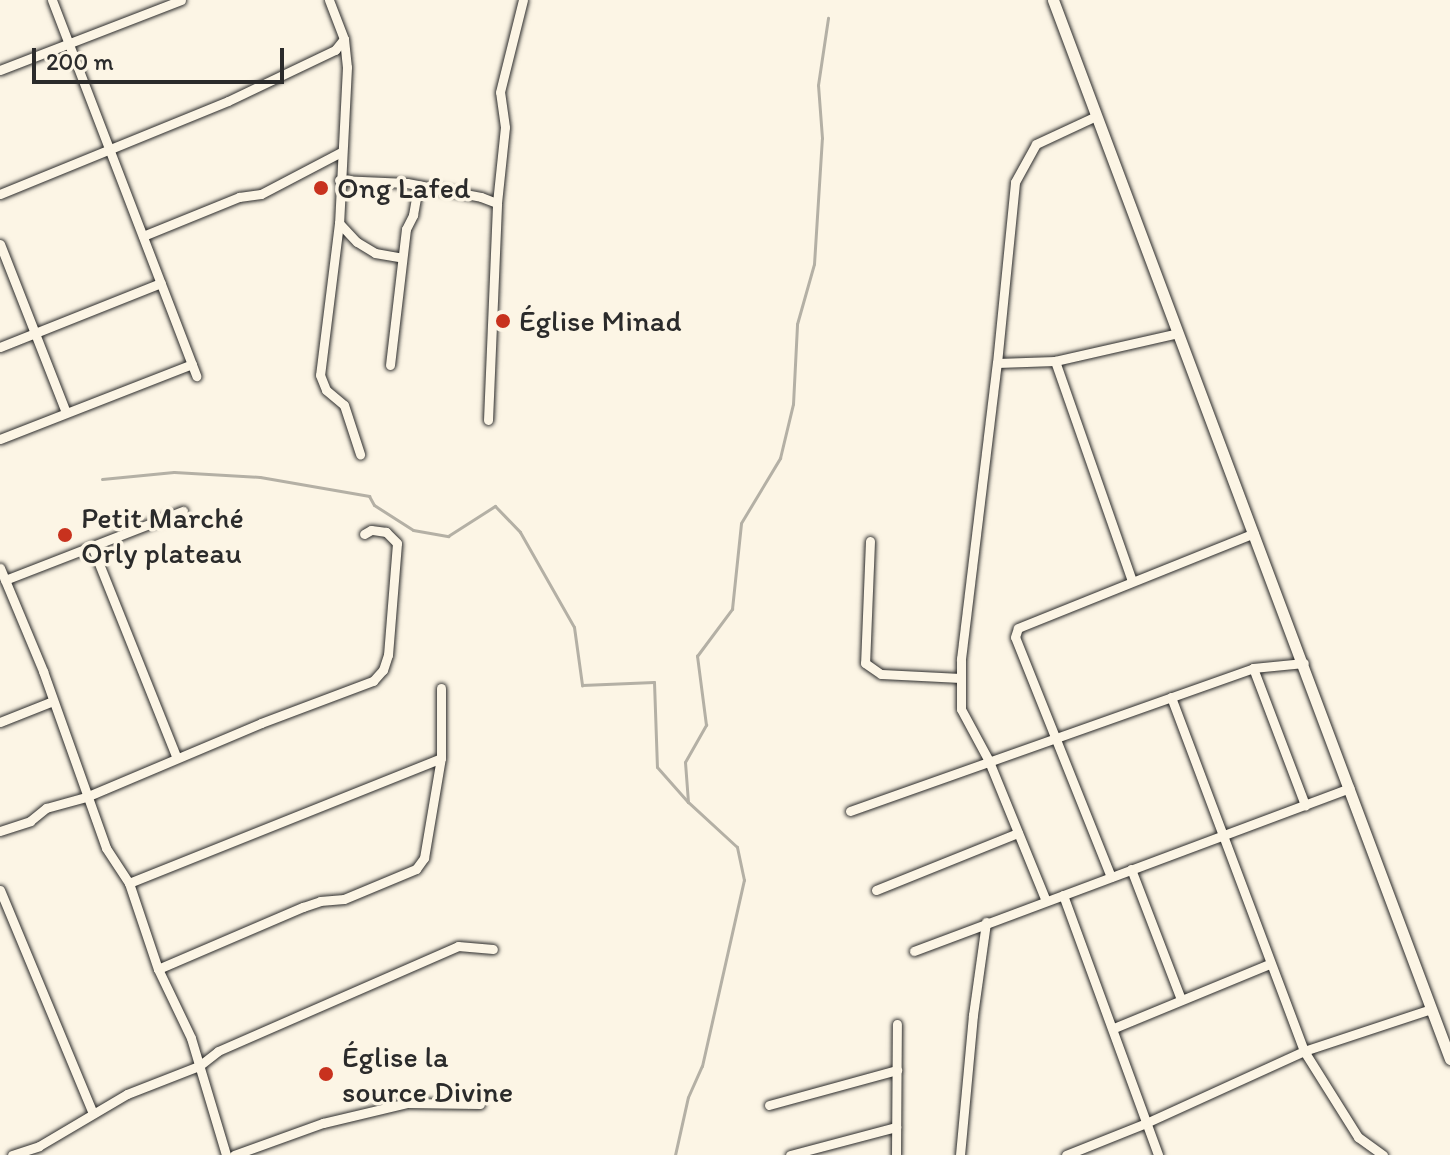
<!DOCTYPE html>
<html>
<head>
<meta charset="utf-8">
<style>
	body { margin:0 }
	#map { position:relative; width:1450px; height:1155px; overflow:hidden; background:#fcf5e5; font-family:Itim,sans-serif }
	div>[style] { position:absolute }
	.stream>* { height:3px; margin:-1.5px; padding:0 1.5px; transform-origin:1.5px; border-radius:1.5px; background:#b4b0a5 }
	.roads { filter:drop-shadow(0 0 2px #2b2b2b) drop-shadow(0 0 2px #2b2b2b) }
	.minor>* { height:9px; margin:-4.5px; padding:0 4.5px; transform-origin:4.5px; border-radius:4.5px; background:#fcf5e5 }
	.tertiary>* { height:11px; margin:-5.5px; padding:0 5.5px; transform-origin:5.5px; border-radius:5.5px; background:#fcf5e5 }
	.dots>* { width:22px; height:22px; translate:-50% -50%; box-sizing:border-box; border:4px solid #fcf5e5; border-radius:50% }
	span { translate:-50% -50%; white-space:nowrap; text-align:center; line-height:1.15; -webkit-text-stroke:7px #fcf5e5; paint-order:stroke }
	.poi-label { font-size:30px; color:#2b2b2b }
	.left { translate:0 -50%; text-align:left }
	.scale { position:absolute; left:32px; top:48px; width:252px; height:36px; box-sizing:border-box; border:4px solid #2b2b2b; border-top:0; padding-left:10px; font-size:24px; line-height:28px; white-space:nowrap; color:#2b2b2b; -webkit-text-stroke:6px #fcf5e5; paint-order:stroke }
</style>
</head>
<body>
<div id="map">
	<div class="stream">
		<div style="left:102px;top:479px;width:72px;rotate:-5.6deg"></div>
		<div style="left:174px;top:472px;width:86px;rotate:3.3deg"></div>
		<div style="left:260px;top:477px;width:111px;rotate:9.9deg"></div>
		<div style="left:369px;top:496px;width:10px;rotate:61deg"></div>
		<div style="left:374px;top:505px;width:46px;rotate:32.7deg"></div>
		<div style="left:413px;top:530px;width:36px;rotate:10deg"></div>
		<div style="left:448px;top:536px;width:56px;rotate:-32.6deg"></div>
		<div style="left:495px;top:506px;width:36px;rotate:46deg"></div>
		<div style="left:520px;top:532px;width:109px;rotate:60.4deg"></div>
		<div style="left:574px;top:627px;width:59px;rotate:82.1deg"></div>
		<div style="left:582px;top:685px;width:72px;rotate:-2.4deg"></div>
		<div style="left:654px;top:682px;width:85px;rotate:88deg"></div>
		<div style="left:657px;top:767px;width:47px;rotate:48.5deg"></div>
		<div style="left:675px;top:1155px;width:59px;rotate:-77.4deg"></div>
		<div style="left:688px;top:1097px;width:34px;rotate:-66deg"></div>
		<div style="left:702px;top:1066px;width:191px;rotate:-77.3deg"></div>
		<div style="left:744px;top:880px;width:34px;rotate:-102deg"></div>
		<div style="left:737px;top:847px;width:67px;rotate:-137.4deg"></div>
		<div style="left:688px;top:802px;width:40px;rotate:-94.3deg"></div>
		<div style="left:685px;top:762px;width:43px;rotate:-60.4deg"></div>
		<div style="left:706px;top:725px;width:70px;rotate:-97.4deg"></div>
		<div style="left:697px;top:656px;width:59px;rotate:-53.3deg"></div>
		<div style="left:732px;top:609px;width:86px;rotate:-84deg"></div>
		<div style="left:741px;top:523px;width:76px;rotate:-59deg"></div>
		<div style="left:780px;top:458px;width:56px;rotate:-76.5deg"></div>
		<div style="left:793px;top:404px;width:80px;rotate:-87.1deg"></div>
		<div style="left:797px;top:324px;width:62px;rotate:-74.2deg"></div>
		<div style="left:814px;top:264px;width:126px;rotate:-86.4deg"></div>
		<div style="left:822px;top:138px;width:53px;rotate:-94.3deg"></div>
		<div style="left:818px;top:85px;width:68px;rotate:-81.5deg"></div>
	</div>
	<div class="roads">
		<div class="minor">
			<div style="left:52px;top:0;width:403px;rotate:69deg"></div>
			<div style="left:329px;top:0;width:42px;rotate:69deg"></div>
			<div style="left:344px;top:39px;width:28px;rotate:84deg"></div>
			<div style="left:347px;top:67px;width:156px;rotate:92.9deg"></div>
			<div style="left:339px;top:223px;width:153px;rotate:97.1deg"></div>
			<div style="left:320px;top:375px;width:16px;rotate:68deg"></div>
			<div style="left:326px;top:390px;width:23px;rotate:40deg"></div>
			<div style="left:344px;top:405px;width:52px;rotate:71.9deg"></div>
			<div style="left:0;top:70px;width:194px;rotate:-21.1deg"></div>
			<div style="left:339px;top:180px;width:68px;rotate:2.5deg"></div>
			<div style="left:407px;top:183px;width:75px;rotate:10.7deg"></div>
			<div style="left:481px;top:197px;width:17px;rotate:21deg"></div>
			<div style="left:0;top:194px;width:246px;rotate:-22.2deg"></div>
			<div style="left:228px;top:101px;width:119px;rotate:-25.5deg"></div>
			<div style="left:335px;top:50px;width:14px;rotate:-51deg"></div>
			<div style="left:339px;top:223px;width:26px;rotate:47deg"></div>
			<div style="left:357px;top:242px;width:21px;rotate:31deg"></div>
			<div style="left:375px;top:253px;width:27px;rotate:10deg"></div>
			<div style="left:143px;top:236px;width:104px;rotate:-22.1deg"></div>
			<div style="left:239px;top:197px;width:22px;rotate:-8deg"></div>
			<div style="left:261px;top:194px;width:90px;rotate:-27.7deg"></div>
			<div style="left:0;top:244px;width:180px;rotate:68.6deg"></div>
			<div style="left:0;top:347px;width:173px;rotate:-21.7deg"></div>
			<div style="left:1055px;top:361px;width:233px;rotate:70.7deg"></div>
			<div style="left:997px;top:363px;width:58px;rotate:-2deg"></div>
			<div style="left:1055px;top:361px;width:126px;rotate:-12.8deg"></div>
			<div style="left:390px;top:365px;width:137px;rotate:-83.3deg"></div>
			<div style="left:406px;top:229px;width:16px;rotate:-63deg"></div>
			<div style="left:413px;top:215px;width:28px;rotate:-80deg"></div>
			<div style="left:488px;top:420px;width:217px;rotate:-87.6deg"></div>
			<div style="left:497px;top:203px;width:76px;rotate:-84deg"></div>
			<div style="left:505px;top:127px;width:35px;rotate:-98deg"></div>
			<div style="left:500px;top:92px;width:95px;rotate:-76deg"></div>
			<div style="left:0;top:439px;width:206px;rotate:-21.3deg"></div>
			<div style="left:870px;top:541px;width:122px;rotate:92.3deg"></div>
			<div style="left:865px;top:663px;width:19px;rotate:35deg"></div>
			<div style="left:881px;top:674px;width:80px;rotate:2.9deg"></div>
			<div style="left:92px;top:546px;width:228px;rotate:68.2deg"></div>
			<div style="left:0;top:568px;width:112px;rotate:67.3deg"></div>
			<div style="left:43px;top:671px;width:188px;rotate:70.4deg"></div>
			<div style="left:106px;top:848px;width:42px;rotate:56.7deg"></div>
			<div style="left:129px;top:883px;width:91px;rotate:71.4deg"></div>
			<div style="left:158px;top:969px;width:76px;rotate:64.4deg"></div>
			<div style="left:191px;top:1038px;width:122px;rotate:73.3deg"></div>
			<div style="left:5px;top:580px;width:191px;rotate:-21.2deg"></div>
			<div style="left:1253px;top:668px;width:147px;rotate:69.2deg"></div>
			<div style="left:1171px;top:697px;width:378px;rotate:69.4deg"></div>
			<div style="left:1304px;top:1051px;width:102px;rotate:57.9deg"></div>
			<div style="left:1358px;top:1137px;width:31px;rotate:36deg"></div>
			<div style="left:0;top:722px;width:57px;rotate:-21.6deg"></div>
			<div style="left:850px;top:811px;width:428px;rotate:-19.5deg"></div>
			<div style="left:1253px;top:668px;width:51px;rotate:-5.6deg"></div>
			<div style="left:0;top:831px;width:32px;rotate:-18deg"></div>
			<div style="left:30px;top:821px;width:21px;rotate:-39deg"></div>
			<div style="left:46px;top:808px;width:41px;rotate:-15.4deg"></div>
			<div style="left:86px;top:797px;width:190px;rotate:-22.9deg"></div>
			<div style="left:261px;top:723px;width:120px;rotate:-20.6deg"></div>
			<div style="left:373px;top:681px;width:15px;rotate:-48deg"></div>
			<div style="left:383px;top:670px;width:16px;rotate:-72deg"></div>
			<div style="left:388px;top:655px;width:112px;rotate:-85.4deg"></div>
			<div style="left:397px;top:543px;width:16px;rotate:-135deg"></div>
			<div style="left:386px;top:532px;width:15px;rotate:-172deg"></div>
			<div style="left:371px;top:530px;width:8px;rotate:150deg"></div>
			<div style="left:1131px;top:869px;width:139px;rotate:69deg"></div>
			<div style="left:1111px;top:877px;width:258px;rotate:-111.8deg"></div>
			<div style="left:1015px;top:637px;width:9px;rotate:-72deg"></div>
			<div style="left:1018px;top:628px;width:254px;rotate:-21.9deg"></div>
			<div style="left:129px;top:883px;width:336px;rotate:-21.8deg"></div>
			<div style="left:0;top:890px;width:242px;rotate:67.4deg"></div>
			<div style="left:876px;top:890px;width:153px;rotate:-21.9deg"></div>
			<div style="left:1063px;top:895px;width:277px;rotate:69.9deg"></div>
			<div style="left:1046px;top:901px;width:151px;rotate:-112.2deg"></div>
			<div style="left:989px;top:761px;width:59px;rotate:-118.3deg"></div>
			<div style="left:961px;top:709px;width:50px;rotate:-90deg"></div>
			<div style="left:961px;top:659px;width:298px;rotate:-83.1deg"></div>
			<div style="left:997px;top:363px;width:182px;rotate:-84.3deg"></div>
			<div style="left:1015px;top:182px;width:43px;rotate:-61.1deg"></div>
			<div style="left:1036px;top:144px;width:66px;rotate:-25deg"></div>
			<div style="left:914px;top:951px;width:465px;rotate:-20.5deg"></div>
			<div style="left:158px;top:969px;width:158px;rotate:-23.2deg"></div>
			<div style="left:303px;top:907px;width:18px;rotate:-19deg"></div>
			<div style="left:320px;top:901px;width:24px;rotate:-5deg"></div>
			<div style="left:344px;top:899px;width:78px;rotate:-22.6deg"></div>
			<div style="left:416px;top:869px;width:14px;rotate:-54deg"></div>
			<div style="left:424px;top:858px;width:101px;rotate:-80.4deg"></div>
			<div style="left:441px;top:758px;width:70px;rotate:-90deg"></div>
			<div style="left:1114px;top:1028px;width:168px;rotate:-22.4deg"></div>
			<div style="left:769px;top:1105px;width:133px;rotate:-15.3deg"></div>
			<div style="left:12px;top:1155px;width:28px;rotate:-18deg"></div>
			<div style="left:39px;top:1146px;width:102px;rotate:-30.6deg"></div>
			<div style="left:127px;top:1094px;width:77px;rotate:-21.3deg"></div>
			<div style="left:199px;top:1066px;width:24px;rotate:-38deg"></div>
			<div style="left:218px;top:1051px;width:262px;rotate:-23.6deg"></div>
			<div style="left:458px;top:946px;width:35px;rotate:5deg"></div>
			<div style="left:234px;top:1155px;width:95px;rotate:-19.8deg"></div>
			<div style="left:323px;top:1123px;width:86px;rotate:-13.4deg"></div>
			<div style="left:407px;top:1103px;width:73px;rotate:0.8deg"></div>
			<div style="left:790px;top:1155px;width:110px;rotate:-14.8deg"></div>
			<div style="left:896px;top:1155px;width:131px;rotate:-89.6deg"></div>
			<div style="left:960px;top:1155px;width:141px;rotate:-84.7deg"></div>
			<div style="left:973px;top:1015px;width:94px;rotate:-82deg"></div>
			<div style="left:1066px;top:1155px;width:86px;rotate:-21.8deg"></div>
			<div style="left:1146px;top:1123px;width:174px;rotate:-24.5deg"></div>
			<div style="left:1304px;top:1051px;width:134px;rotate:-18.3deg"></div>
		</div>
		<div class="tertiary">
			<div style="left:1053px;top:0;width:1131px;rotate:69.45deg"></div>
		</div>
	</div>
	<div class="dots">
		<div style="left:321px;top:188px;background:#c8321e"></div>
		<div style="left:503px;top:321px;background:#c8321e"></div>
		<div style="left:65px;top:535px;background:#c8321e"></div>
		<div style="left:326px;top:1074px;background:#c8321e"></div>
	</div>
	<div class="poi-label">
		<span class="left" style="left:337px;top:188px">Ong Lafed</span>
		<span class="left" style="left:519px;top:321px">Église Minad</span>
		<span class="left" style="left:81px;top:535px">Petit Marché<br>Orly plateau</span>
		<span class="left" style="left:342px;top:1074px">Église la<br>source Divine</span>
	</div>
	<div class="scale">200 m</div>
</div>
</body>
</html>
